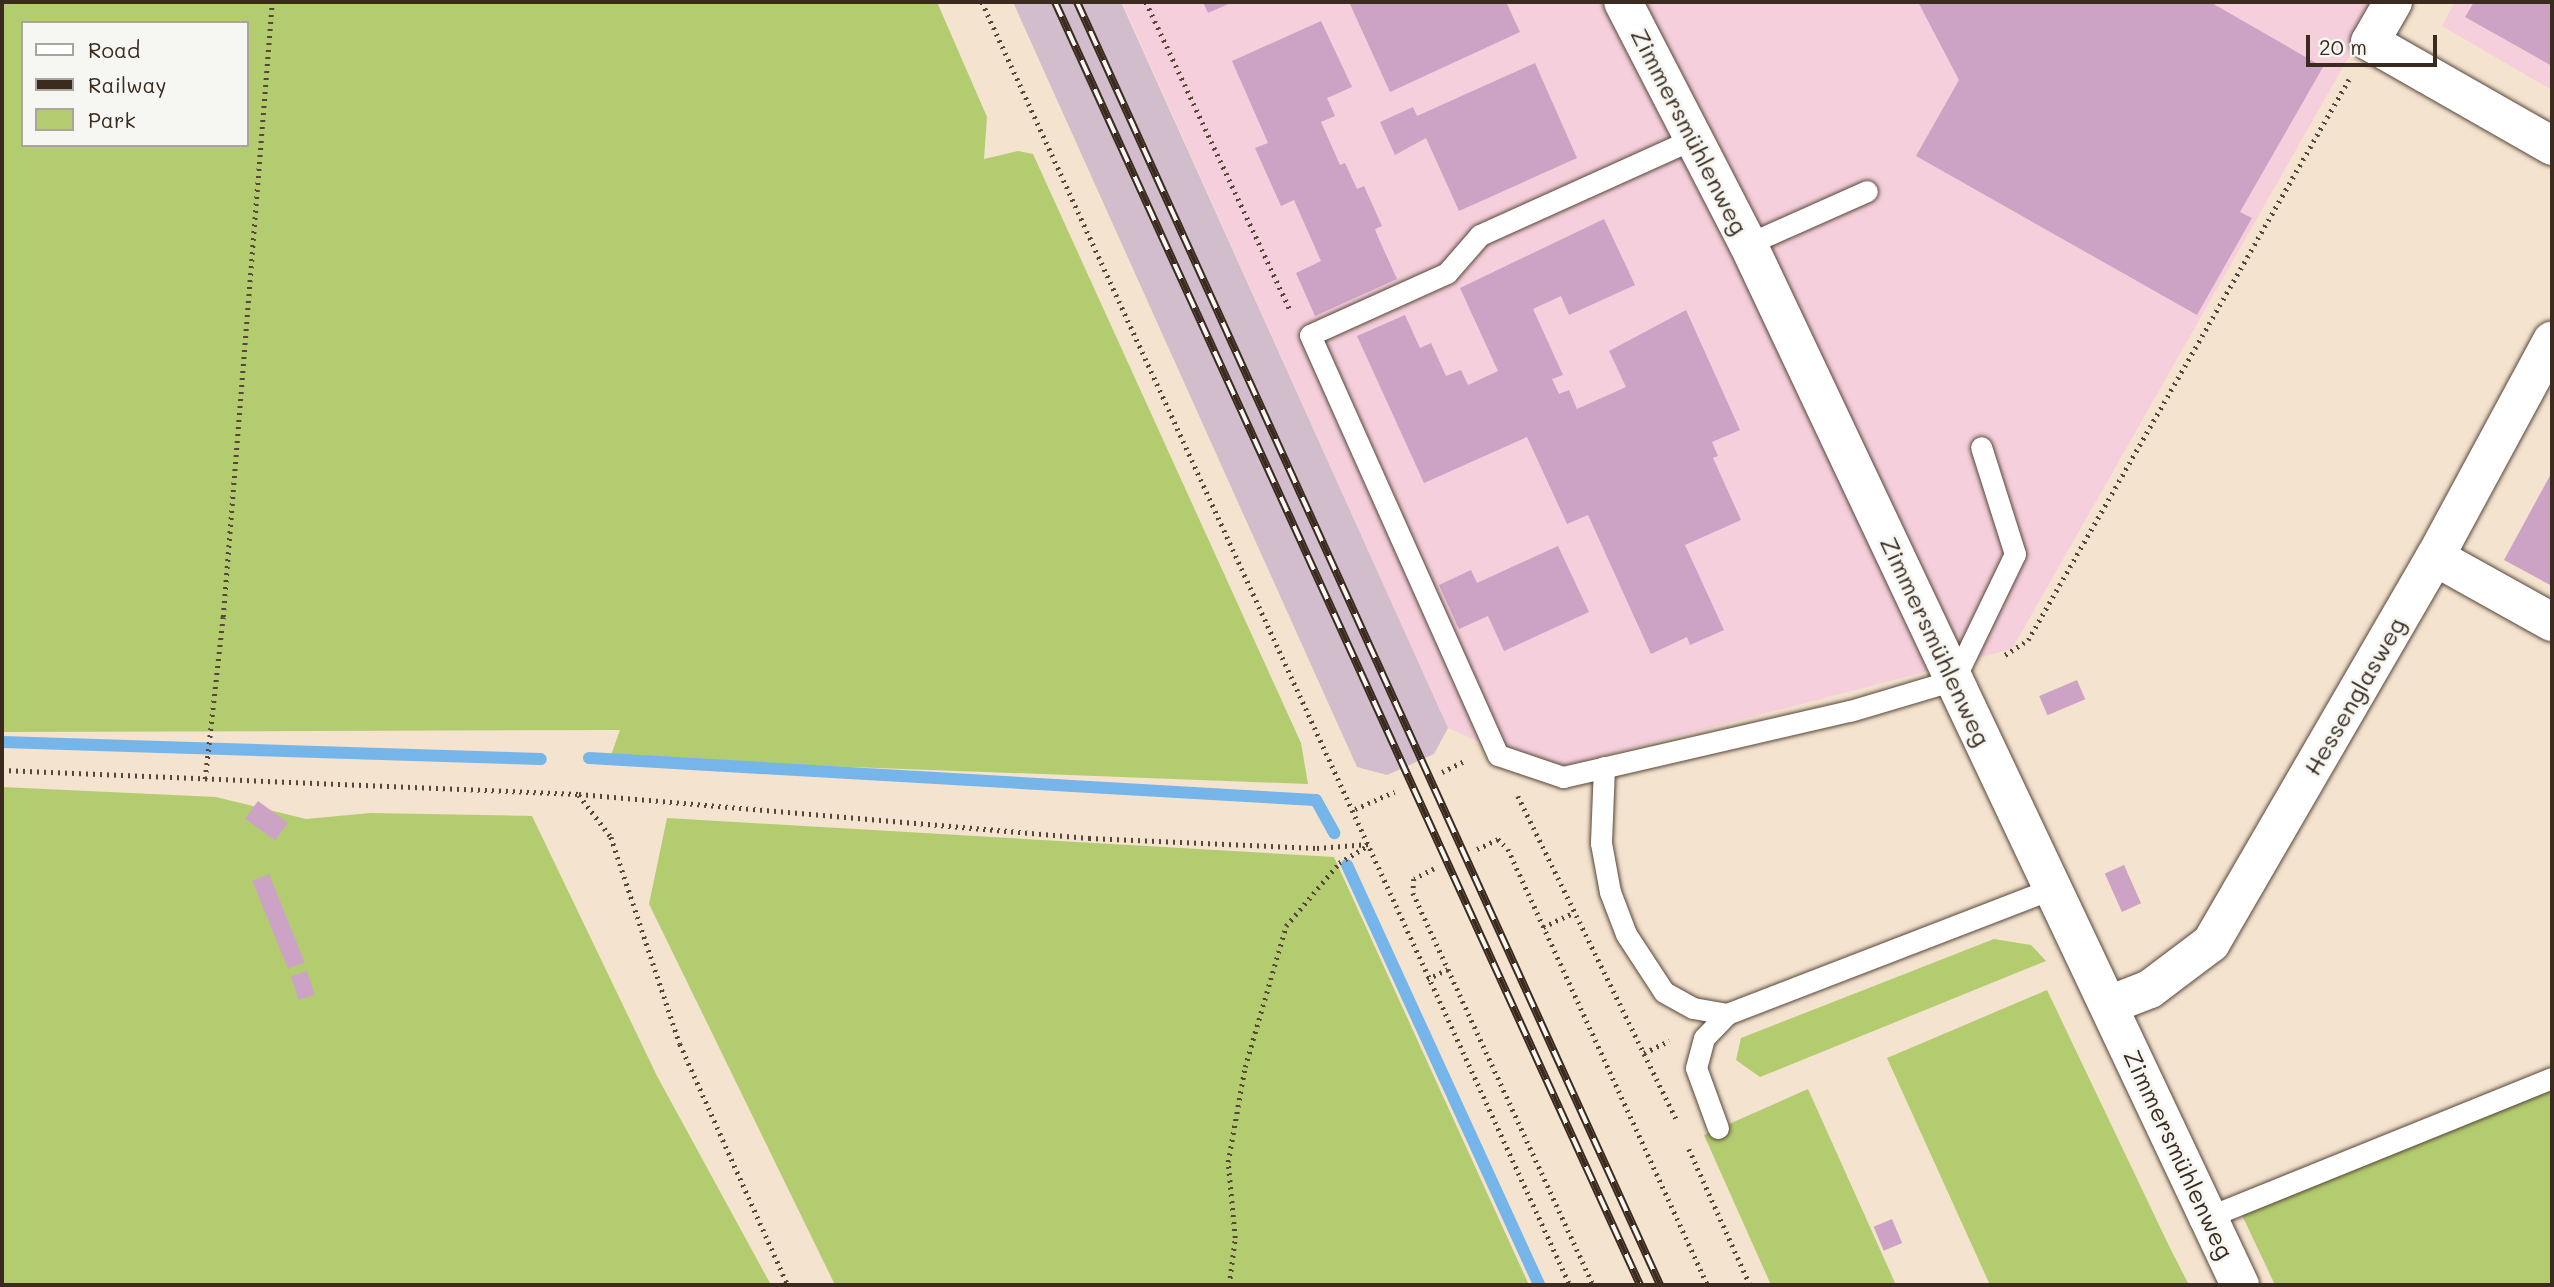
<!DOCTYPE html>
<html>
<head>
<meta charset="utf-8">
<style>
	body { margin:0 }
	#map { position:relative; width:2554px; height:1287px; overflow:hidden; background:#f4e3cf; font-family:Mali,sans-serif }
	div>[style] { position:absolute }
	.built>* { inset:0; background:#f5cfdb }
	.industrial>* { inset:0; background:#d1bdcc }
	.green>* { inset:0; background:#b4cc70 }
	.stream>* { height:12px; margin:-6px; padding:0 6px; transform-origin:6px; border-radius:6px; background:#76b5e9 }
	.building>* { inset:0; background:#cda3c5; transform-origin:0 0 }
	.path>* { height:4.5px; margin-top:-2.25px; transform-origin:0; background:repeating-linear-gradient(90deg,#574639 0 2px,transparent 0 7px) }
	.roads { filter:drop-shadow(0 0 2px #574639) drop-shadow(0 0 2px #574639) }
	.service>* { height:21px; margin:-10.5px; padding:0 10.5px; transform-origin:10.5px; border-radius:10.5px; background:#fff }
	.minor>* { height:38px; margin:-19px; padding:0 19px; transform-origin:19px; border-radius:19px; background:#fff }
	.tertiary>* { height:38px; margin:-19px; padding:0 19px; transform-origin:19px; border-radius:19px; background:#fff }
	.rail>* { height:8px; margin-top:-4px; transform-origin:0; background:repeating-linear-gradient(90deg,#f6f6f2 0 16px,#3b2a1e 0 32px); box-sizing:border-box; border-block:2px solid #3b2a1e }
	span { translate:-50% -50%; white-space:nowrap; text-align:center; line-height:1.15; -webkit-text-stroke:6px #f6f6f2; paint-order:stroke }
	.street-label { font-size:24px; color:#3b2a1e }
	.frame { position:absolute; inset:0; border:4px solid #3b2a1e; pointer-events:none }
	.legend { position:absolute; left:21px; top:21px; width:228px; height:126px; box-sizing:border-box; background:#f6f6f2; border:2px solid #aba49d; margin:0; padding:9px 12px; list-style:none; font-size:21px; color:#3b2a1e }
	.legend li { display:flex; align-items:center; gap:14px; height:35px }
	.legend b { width:35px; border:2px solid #aba49d }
	.scale { position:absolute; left:2306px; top:35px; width:131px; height:32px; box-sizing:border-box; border:4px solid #3b2a1e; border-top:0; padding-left:9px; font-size:21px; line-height:24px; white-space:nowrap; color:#3b2a1e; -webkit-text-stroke:5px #f6f6f2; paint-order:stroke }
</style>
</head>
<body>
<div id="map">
	<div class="built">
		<div style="clip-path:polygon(1122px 2px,2380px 2px,2012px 649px,1545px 771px,1448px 728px)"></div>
		<div style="clip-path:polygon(2455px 2px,2552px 2px,2552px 90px,2442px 26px)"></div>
	</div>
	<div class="industrial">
		<div style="clip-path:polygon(1013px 2px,1121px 2px,1448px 728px,1434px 754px,1387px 775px,1357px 767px)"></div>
	</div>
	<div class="green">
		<div style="clip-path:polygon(evenodd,2px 2px,937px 2px,987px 117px,984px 159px,1018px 151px,1033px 154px,1301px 743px,1308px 784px,610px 758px,620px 730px,2px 732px,2px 2px,23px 23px,247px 23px,247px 145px,23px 145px,23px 23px)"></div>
		<div style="clip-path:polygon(2px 787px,216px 797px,306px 819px,371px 813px,532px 816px,657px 1076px,771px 1285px,2px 1285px)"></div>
		<div style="clip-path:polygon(667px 818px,1334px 857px,1529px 1285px,835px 1285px,649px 904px)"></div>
		<div style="clip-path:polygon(1994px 939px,2031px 945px,2046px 961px,1760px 1077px,1736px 1060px,1741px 1038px)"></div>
		<div style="clip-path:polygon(2047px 990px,2170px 1248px,2189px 1285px,1990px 1285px,1887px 1058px)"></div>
		<div style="clip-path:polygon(1808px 1089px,1896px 1285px,1771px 1285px,1704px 1135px)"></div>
		<div style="clip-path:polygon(2552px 1091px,2552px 1285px,2275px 1285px,2241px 1213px,2520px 1093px)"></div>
	</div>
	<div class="stream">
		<div style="left:2px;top:742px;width:539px;rotate:1.81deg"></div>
		<div style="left:589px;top:758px;width:728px;rotate:3.31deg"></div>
		<div style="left:1316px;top:800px;width:38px;rotate:61deg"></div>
		<div style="left:1347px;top:865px;width:462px;rotate:65.4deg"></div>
	</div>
	<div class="building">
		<div style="clip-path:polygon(1203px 2px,1233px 2px,1208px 13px)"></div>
		<div style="clip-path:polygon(1349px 2px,1512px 2px,1507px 4px,1520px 32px,1390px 92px)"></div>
		<div style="clip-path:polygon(1918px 2px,2210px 2px,2323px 67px,2240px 212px,2252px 218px,2197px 315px,1916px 156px,1959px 80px)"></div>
		<div style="clip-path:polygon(2474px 2px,2552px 2px,2552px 66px,2465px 17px)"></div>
		<div style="clip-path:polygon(1321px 21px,1352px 87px,1327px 98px,1335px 116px,1321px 122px,1340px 165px,1345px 163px,1357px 189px,1364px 186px,1382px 226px,1375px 229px,1378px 237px,1397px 279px,1315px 316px,1296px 273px,1321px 261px,1294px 200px,1281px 206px,1255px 148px,1268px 143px,1232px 61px)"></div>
		<div style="clip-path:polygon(1535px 63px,1577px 158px,1459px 211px,1426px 138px,1395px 155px,1380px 122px,1413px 107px,1417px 116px)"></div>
		<div style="clip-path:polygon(1604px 219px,1635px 285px,1569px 315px,1561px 296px,1533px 309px,1563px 375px,1552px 379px,1559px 394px,1569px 390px,1577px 409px,1626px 387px,1609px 351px,1686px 310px,1740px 430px,1712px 442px,1718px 456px,1713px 458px,1741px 520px,1685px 545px,1724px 630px,1690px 645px,1687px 637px,1651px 654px,1588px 515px,1567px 524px,1527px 437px,1424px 483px,1357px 336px,1405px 315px,1420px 348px,1431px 343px,1446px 376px,1461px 370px,1468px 385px,1498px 371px,1460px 288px)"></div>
		<div style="clip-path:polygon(2552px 472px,2552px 586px,2504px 560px)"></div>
		<div style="clip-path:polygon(1558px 546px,1589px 612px,1504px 651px,1488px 616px,1459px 629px,1439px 585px,1471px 570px,1477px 583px)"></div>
		<div style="left:2077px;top:680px;width:21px;height:41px;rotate:67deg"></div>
		<div style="left:258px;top:801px;width:37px;height:22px;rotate:36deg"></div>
		<div style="left:2124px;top:865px;width:42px;height:21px;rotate:66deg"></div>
		<div style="left:269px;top:874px;width:95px;height:18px;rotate:68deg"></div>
		<div style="left:307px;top:971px;width:25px;height:17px;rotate:72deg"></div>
		<div style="left:1892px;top:1219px;width:26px;height:20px;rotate:67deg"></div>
	</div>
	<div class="path">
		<div style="left:982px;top:2px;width:1411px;rotate:65.38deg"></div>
		<div style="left:1146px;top:2px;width:341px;rotate:64.9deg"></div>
		<div style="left:2005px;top:655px;width:27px;rotate:-33deg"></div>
		<div style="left:2028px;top:640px;width:646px;rotate:-60.22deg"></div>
		<div style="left:2px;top:770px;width:577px;rotate:2.38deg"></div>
		<div style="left:579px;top:794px;width:512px;rotate:4.93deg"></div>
		<div style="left:1089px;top:838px;width:228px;rotate:2.5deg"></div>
		<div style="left:1317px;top:848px;width:52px;rotate:-4.4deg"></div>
		<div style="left:1442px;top:772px;width:25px;rotate:-26deg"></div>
		<div style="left:205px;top:779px;width:163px;rotate:-83.7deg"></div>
		<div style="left:223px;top:617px;width:617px;rotate:-85.44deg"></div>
		<div style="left:579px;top:795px;width:53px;rotate:52.7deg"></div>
		<div style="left:611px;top:837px;width:218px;rotate:71.6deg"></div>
		<div style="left:680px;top:1044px;width:264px;rotate:65.9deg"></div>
		<div style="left:1518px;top:796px;width:359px;rotate:63.9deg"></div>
		<div style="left:1355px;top:809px;width:43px;rotate:-23.6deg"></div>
		<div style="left:1477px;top:849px;width:23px;rotate:-25deg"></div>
		<div style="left:1498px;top:839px;width:14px;rotate:45deg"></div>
		<div style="left:1508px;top:849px;width:480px;rotate:65.4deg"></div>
		<div style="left:1434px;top:869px;width:22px;rotate:153deg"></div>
		<div style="left:1414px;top:879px;width:14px;rotate:94deg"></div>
		<div style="left:1413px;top:893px;width:431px;rotate:65.3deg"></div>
		<div style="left:1543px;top:927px;width:33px;rotate:-25deg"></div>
		<div style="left:1427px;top:979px;width:23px;rotate:-25deg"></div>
		<div style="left:1644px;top:1053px;width:28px;rotate:-26deg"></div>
		<div style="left:1689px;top:1149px;width:149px;rotate:65.8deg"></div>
		<div style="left:1229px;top:1285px;width:47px;rotate:-82.7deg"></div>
		<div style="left:1235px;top:1238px;width:76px;rotate:-95.3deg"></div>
		<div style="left:1228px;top:1162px;width:97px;rotate:-79.9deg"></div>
		<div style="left:1245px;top:1067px;width:147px;rotate:-73.8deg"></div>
		<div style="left:1286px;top:926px;width:82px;rotate:-49.9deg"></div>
		<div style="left:1339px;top:863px;width:35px;rotate:-31deg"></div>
	</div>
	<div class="roads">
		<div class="service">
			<div style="left:1695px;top:138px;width:236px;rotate:155.7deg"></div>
			<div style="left:1480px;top:235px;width:50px;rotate:131deg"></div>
			<div style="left:1447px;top:273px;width:150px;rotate:155.7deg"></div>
			<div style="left:1310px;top:335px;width:460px;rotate:65.9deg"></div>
			<div style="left:1498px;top:755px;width:69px;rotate:18.7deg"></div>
			<div style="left:1563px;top:777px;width:294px;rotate:-13deg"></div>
			<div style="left:1850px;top:711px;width:109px;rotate:-16.6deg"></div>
			<div style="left:1954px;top:680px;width:140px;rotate:-64.2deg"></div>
			<div style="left:2015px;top:554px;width:112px;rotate:-107.6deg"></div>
			<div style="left:1748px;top:244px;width:130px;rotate:-24deg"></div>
			<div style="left:1604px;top:767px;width:76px;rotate:92.3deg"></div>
			<div style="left:1601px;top:843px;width:50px;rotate:79.6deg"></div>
			<div style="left:1610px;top:892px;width:45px;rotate:69.1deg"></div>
			<div style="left:1626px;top:934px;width:69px;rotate:56.8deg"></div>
			<div style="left:1664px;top:992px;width:33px;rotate:29deg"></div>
			<div style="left:1693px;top:1008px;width:35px;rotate:10deg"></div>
			<div style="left:1718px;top:1128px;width:64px;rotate:-110.1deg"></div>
			<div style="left:1696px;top:1068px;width:31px;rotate:-75deg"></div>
			<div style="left:1704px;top:1038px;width:33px;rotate:-46deg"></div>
			<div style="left:1727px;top:1014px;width:353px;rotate:-21.1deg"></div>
			<div style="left:2208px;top:1217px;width:371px;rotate:-22deg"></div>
		</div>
		<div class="minor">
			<div style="left:1623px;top:2px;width:272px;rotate:62.7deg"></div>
			<div style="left:1748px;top:244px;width:1076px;rotate:64.7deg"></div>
			<div style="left:2393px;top:2px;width:46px;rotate:119.9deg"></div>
			<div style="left:2370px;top:42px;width:210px;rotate:29.7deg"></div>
			<div style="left:2435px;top:557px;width:134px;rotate:29.1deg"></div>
			<div style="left:2109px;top:1005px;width:44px;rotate:-21.3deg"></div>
			<div style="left:2150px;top:989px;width:76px;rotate:-37deg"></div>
			<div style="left:2211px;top:943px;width:446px;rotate:-59.9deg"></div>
			<div style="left:2435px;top:557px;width:246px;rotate:-61.6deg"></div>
		</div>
		<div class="tertiary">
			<div style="left:2208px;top:1217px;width:75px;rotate:64.8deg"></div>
		</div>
	</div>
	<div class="rail">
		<div style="left:1055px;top:2px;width:1410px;rotate:65.49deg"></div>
		<div style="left:1077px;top:2px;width:1409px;rotate:65.56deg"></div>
	</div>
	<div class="street-label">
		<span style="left:1690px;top:131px;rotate:63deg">Zimmersmühlenweg</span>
		<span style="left:1936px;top:641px;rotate:65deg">Zimmersmühlenweg</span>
		<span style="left:2354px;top:696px;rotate:-60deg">Hessenglasweg</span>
		<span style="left:2179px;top:1154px;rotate:65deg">Zimmersmühlenweg</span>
	</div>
	<div class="frame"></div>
	<ul class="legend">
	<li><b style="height:9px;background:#fff"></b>Road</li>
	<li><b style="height:9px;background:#3b2a1e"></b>Railway</li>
	<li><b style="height:19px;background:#b4cc70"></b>Park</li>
	</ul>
	<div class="scale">20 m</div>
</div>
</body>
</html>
